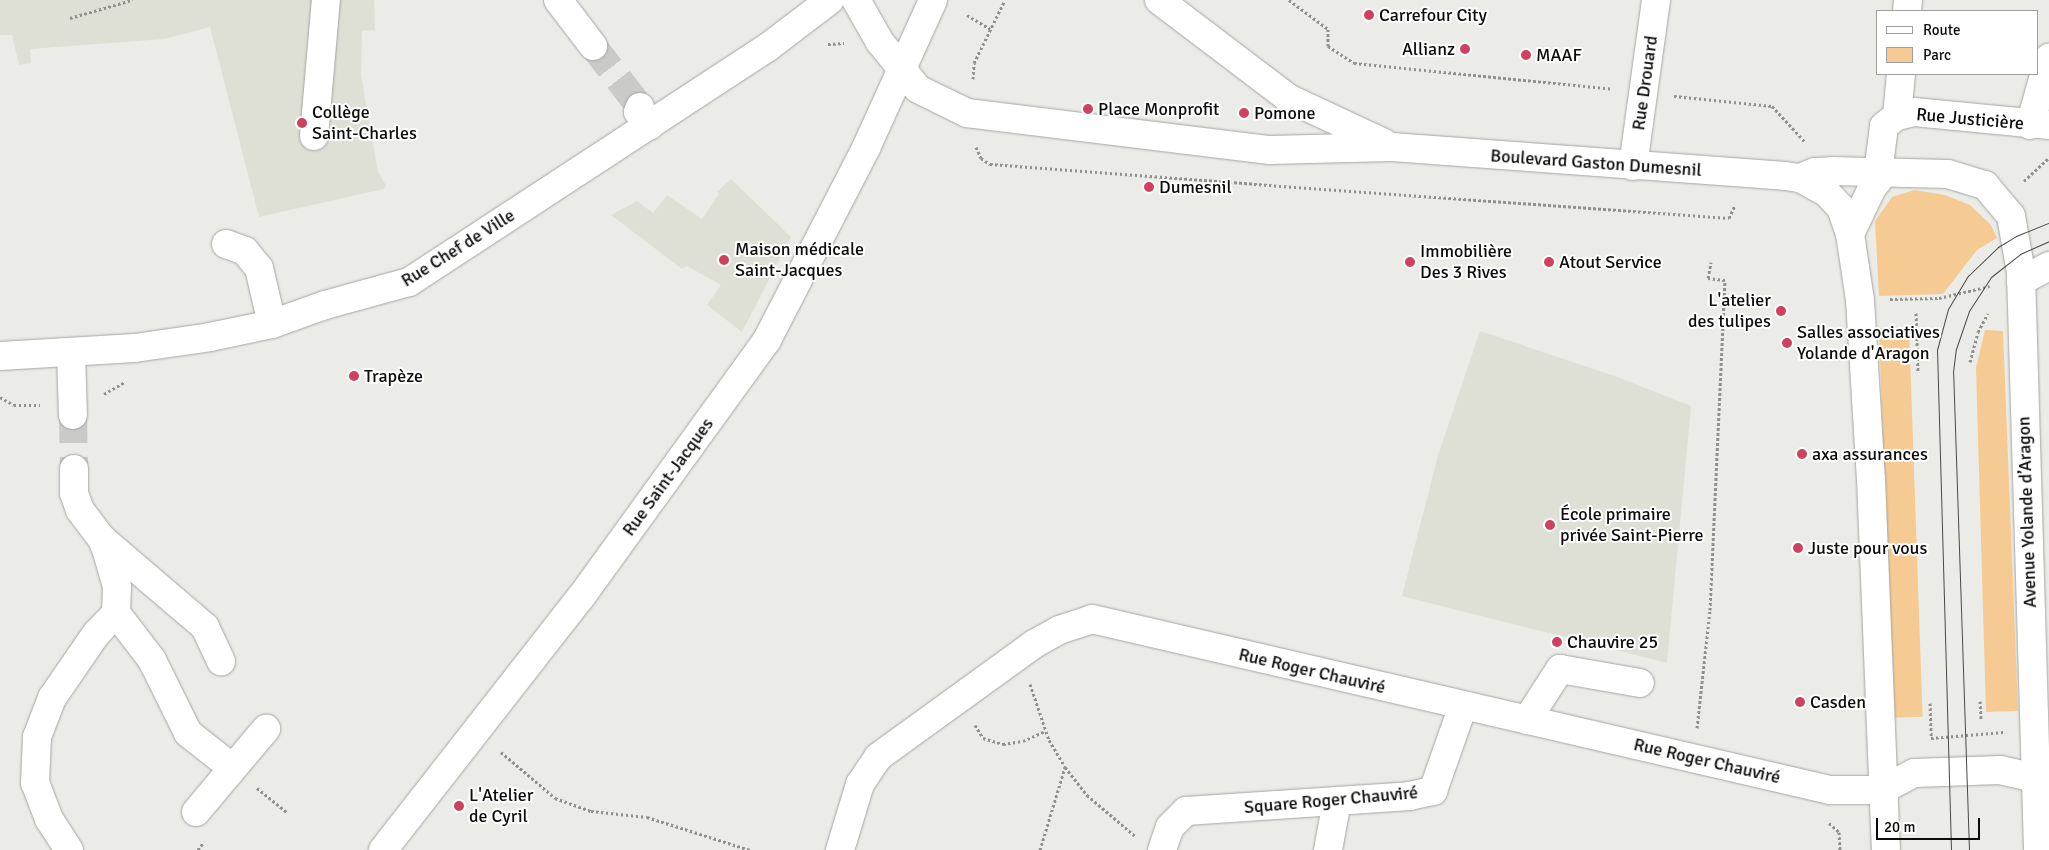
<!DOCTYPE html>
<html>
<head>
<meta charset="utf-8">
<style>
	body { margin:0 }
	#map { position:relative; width:2049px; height:850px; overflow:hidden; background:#ebece8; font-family:Signika,sans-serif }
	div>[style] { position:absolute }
	.built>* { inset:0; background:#dee0d5 }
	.green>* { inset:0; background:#f5cb93; transform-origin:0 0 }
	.minor-tunnel>* { height:28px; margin-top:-14px; transform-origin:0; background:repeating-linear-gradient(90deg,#cacac7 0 28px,transparent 0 42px) }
	.path>* { height:3px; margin-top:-1.5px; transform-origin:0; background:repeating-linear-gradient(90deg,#90918e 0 2.5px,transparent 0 5px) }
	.roads { filter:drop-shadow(0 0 1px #a4a4a0) drop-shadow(0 0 1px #a4a4a0) }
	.minor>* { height:28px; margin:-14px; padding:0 14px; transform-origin:14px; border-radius:14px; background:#fff }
	.major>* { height:28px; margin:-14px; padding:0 14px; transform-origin:14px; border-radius:14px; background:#fff }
	.tram>* { height:1px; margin:-0.5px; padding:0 0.5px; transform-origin:0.5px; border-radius:0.5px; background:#484847 }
	.dots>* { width:14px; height:14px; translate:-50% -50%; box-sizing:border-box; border:2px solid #fff; border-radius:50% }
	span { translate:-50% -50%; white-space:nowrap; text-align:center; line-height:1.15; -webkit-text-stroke:4px #fff; paint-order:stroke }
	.poi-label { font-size:18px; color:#0c0c0b }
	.left { translate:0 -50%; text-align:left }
	.right { translate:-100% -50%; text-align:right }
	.street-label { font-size:18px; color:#0c0c0b }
	.legend { position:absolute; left:1876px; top:10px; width:162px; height:65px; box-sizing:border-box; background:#fff; border:1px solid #9e9e9d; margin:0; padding:6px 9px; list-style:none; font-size:15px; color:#0c0c0b }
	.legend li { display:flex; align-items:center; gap:10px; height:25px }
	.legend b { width:25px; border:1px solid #9e9e9d }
	.scale { position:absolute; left:1876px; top:818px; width:104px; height:22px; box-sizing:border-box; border:2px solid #0c0c0b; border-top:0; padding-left:6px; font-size:15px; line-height:18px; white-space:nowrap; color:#0c0c0b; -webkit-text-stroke:4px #fff; paint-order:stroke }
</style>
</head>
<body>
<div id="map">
	<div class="built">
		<div style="clip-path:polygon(0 0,374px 0,375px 30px,362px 31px,361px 75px,378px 172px,386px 185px,384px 189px,259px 217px,210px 27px,164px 39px,30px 49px,31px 63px,19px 65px,12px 35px,0 35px)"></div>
		<div style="clip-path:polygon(731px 179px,791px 237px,742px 332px,707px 305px,721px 285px,687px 266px,682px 269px,611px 215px,637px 201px,653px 213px,667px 195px,702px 219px,719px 194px,717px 192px)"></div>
		<div style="clip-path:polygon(1480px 331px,1615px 376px,1691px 406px,1667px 663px,1402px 596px,1438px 455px)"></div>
	</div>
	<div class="green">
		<div style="clip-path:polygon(1914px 190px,1945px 195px,1970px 205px,1991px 225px,1997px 238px,1977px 250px,1943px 294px,1879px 296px,1875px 221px,1892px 197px)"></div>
		<div style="left:1909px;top:327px;width:390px;height:30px;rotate:88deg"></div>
		<div style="clip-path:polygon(1985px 330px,2003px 331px,2018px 711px,1986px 712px,1976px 368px)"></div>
	</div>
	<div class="minor-tunnel">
		<div style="left:593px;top:46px;width:77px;rotate:52.4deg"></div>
		<div style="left:73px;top:415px;width:54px;rotate:88.9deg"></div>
	</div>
	<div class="path">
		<div style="left:1289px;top:0;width:49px;rotate:36.6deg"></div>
		<div style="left:1328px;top:29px;width:17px;rotate:90deg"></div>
		<div style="left:1328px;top:46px;width:31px;rotate:33deg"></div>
		<div style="left:1354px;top:63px;width:260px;rotate:5.7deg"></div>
		<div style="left:967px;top:15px;width:27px;rotate:31deg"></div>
		<div style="left:70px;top:18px;width:65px;rotate:-16.2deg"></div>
		<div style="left:828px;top:44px;width:16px;rotate:-4deg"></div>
		<div style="left:973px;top:79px;width:16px;rotate:-86deg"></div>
		<div style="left:974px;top:63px;width:70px;rotate:-63.8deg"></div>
		<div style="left:1674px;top:96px;width:99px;rotate:5.8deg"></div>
		<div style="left:1772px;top:106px;width:50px;rotate:47.4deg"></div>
		<div style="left:976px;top:147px;width:12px;rotate:66deg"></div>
		<div style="left:981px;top:158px;width:11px;rotate:34deg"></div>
		<div style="left:990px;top:164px;width:265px;rotate:4.3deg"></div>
		<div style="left:1254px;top:184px;width:476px;rotate:4.1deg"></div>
		<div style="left:1729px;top:218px;width:14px;rotate:-65deg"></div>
		<div style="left:2024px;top:181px;width:34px;rotate:-43deg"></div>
		<div style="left:1890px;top:299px;width:49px;rotate:-1.2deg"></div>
		<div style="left:1939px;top:298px;width:52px;rotate:-13.2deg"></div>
		<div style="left:1916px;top:313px;width:59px;rotate:88.1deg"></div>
		<div style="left:1970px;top:362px;width:31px;rotate:-75deg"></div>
		<div style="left:1978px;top:332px;width:21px;rotate:-62deg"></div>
		<div style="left:104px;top:394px;width:24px;rotate:-30deg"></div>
		<div style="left:0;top:397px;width:16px;rotate:30deg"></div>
		<div style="left:14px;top:405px;width:26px"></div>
		<div style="left:1030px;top:684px;width:59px;rotate:71.3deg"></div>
		<div style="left:1049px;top:740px;width:31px;rotate:59deg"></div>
		<div style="left:1065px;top:767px;width:36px;rotate:52deg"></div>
		<div style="left:1087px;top:795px;width:63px;rotate:40.5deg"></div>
		<div style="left:1980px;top:701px;width:18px;rotate:87deg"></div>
		<div style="left:1930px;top:703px;width:35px;rotate:88deg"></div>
		<div style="left:1931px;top:738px;width:73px;rotate:-4.7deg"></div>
		<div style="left:975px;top:725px;width:15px;rotate:58deg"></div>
		<div style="left:983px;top:738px;width:21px;rotate:17deg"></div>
		<div style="left:1003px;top:744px;width:20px;rotate:-9deg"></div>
		<div style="left:1023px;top:741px;width:24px;rotate:-24deg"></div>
		<div style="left:1697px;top:728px;width:119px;rotate:-83.7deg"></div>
		<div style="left:1710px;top:610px;width:330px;rotate:-87.4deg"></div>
		<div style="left:1725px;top:280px;width:17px;rotate:-173deg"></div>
		<div style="left:1708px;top:278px;width:16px;rotate:-79deg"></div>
		<div style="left:501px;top:752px;width:71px;rotate:40.4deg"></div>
		<div style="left:555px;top:798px;width:38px;rotate:20deg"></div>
		<div style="left:591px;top:811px;width:56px;rotate:6.1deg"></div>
		<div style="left:647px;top:817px;width:108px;rotate:17.8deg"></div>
		<div style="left:257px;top:788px;width:38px;rotate:39deg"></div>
		<div style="left:1829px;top:823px;width:13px;rotate:42deg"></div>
		<div style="left:1839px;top:832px;width:18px;rotate:87deg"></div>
		<div style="left:198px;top:850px;width:9px;rotate:-54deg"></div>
		<div style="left:1040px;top:850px;width:87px;rotate:-73.2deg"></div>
	</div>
	<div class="roads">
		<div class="minor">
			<div style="left:558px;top:0;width:58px;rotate:52.7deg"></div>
			<div style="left:1907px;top:11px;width:11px;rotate:-85deg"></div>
			<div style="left:640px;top:107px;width:5px;rotate:112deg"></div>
			<div style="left:638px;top:112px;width:18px;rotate:52deg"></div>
			<div style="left:1897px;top:116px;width:42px;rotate:-84.6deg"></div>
			<div style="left:2030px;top:125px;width:70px;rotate:-74.2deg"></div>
			<div style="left:314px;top:136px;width:137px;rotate:-85deg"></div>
			<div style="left:1633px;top:166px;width:168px;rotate:-82.1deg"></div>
			<div style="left:1878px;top:173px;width:47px;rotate:-82.7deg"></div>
			<div style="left:1884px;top:126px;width:16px;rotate:-38deg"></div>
			<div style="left:1897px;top:116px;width:17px;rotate:-13deg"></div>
			<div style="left:1914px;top:112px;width:136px;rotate:5.5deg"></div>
			<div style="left:226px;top:244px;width:20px;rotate:20deg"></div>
			<div style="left:245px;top:251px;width:22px;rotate:51deg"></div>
			<div style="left:259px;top:268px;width:57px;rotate:76.9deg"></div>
			<div style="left:2021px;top:281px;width:32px;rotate:-28deg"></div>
			<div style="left:71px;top:353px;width:62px;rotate:88.2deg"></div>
			<div style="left:0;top:356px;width:135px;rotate:-3.4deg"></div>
			<div style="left:135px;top:348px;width:76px;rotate:-8.3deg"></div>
			<div style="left:210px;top:337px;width:63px;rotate:-11.8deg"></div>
			<div style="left:272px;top:324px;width:56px;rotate:-19.7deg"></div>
			<div style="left:325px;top:305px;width:87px;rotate:-15.3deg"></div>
			<div style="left:409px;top:282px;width:428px;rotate:-33.2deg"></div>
			<div style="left:767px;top:48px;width:79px;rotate:-37.3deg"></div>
			<div style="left:74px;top:469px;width:24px;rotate:90deg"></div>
			<div style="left:74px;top:493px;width:18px;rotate:71deg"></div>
			<div style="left:80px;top:510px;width:36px;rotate:53deg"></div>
			<div style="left:102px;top:539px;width:14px;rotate:69deg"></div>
			<div style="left:107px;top:552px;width:35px;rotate:74deg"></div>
			<div style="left:117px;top:586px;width:27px;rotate:92deg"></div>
			<div style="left:116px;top:613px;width:59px;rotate:52.5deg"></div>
			<div style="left:152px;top:660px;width:81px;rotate:63.7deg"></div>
			<div style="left:188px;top:733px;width:55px;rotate:38.3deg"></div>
			<div style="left:102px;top:539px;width:135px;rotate:40.5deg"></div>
			<div style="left:205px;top:627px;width:38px;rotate:65deg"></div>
			<div style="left:1527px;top:720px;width:61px;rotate:-57.1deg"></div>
			<div style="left:1560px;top:669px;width:81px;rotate:9.9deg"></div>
			<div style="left:196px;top:812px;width:109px;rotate:-49.9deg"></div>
			<div style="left:69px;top:850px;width:37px;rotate:-123deg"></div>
			<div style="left:49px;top:819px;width:39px;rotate:-111deg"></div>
			<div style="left:35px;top:783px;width:46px;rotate:-87.5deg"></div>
			<div style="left:37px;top:737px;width:42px;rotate:-69deg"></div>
			<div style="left:52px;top:698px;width:78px;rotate:-55.5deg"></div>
			<div style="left:96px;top:634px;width:29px;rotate:-46deg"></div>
			<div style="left:383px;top:850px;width:321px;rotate:-52deg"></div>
			<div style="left:581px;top:597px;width:317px;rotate:-54.1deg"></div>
			<div style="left:767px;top:340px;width:216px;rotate:-62.7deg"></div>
			<div style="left:866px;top:148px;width:162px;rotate:-65.6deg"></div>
			<div style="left:840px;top:850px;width:69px;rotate:-73.1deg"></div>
			<div style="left:860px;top:784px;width:32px;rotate:-56deg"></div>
			<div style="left:878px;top:757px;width:193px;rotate:-35.9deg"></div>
			<div style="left:1034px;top:644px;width:29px;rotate:-29deg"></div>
			<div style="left:1059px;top:630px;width:35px;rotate:-18deg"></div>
			<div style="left:1092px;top:619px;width:758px;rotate:13.05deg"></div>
			<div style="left:1830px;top:790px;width:52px"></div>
			<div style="left:1162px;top:850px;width:24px;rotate:-71deg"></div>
			<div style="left:1170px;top:827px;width:23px;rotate:-45deg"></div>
			<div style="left:1186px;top:811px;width:224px;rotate:-3.8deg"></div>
			<div style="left:1409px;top:796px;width:25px;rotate:-12deg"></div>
			<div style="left:1433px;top:791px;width:90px;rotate:-70.6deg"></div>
			<div style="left:1328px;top:850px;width:50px;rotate:-79.6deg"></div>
		</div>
		<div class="major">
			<div style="left:856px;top:0;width:48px;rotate:60.3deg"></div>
			<div style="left:880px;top:42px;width:60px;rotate:51deg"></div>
			<div style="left:918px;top:89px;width:55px;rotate:26.1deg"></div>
			<div style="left:967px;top:113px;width:305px;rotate:7deg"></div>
			<div style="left:1270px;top:150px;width:122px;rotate:-1.4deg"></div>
			<div style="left:1392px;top:147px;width:394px;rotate:4.2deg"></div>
			<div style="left:1785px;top:176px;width:15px;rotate:8deg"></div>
			<div style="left:1800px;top:178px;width:31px;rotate:29deg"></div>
			<div style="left:1827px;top:193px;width:21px;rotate:47deg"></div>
			<div style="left:1841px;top:208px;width:28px;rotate:71deg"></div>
			<div style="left:1850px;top:234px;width:67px;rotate:81.4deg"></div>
			<div style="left:1860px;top:300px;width:179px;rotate:86.5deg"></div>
			<div style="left:1871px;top:479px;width:371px;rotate:87.7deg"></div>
			<div style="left:1159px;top:0;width:162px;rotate:37.2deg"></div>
			<div style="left:1288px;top:98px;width:106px;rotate:25.1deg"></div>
			<div style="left:1800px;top:178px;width:16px;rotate:-22deg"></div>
			<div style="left:1815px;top:172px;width:17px;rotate:-3deg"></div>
			<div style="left:1832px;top:171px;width:116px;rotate:1.5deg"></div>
			<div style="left:1948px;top:174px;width:39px;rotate:17deg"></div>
			<div style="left:1985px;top:185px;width:40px;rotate:50deg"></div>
			<div style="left:2011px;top:216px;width:58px;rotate:80deg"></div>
			<div style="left:2021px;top:273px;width:577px;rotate:88.31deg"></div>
			<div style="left:1850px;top:234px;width:51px;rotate:-64.4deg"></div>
			<div style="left:1872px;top:188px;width:19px;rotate:-51deg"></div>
			<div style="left:1882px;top:790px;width:36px;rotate:-28deg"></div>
			<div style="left:1914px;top:773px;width:86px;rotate:-2deg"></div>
			<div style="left:2000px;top:770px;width:50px;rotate:12.7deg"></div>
		</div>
	</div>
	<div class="tram">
		<div style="left:1951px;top:850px;width:500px;rotate:-91.6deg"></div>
		<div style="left:1937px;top:350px;width:42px;rotate:-75deg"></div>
		<div style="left:1948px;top:309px;width:39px;rotate:-59deg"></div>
		<div style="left:1968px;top:276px;width:42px;rotate:-44deg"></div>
		<div style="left:1998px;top:247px;width:21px;rotate:-31deg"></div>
		<div style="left:2016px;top:236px;width:35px;rotate:-22deg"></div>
		<div style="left:1969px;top:850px;width:478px;rotate:-91.9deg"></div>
		<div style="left:1953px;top:372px;width:23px;rotate:-83deg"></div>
		<div style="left:1956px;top:349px;width:40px;rotate:-71.1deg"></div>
		<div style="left:1969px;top:311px;width:40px;rotate:-57.1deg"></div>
		<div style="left:1991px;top:277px;width:37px;rotate:-38deg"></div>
		<div style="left:2020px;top:254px;width:32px;rotate:-24deg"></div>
	</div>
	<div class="dots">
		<div style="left:1369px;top:15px;background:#d04160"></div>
		<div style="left:1465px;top:49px;background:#d04160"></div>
		<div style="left:1526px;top:55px;background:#d04160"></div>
		<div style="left:1088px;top:109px;background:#d04160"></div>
		<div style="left:1244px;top:113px;background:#d04160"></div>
		<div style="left:302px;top:123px;background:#d04160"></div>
		<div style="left:1149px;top:187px;background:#d04160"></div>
		<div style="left:724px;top:260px;background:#d04160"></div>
		<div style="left:1410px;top:262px;background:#d04160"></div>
		<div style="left:1549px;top:262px;background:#d04160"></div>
		<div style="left:1781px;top:311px;background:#d04160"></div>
		<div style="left:1787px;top:343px;background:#d04160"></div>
		<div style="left:354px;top:376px;background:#d04160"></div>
		<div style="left:1802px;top:454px;background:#d04160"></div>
		<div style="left:1550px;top:525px;background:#d04160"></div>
		<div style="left:1798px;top:548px;background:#d04160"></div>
		<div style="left:1557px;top:642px;background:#d04160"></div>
		<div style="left:1800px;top:702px;background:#d04160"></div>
		<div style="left:459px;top:806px;background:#d04160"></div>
	</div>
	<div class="poi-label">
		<span class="left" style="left:1379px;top:15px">Carrefour City</span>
		<span class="right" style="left:1455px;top:49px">Allianz</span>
		<span class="left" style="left:1536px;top:55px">MAAF</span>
		<span class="left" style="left:1098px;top:109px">Place Monprofit</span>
		<span class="left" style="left:312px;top:123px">Collège<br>Saint-Charles</span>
		<span class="left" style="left:1254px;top:113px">Pomone</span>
		<span class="left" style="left:1159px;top:187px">Dumesnil</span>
		<span class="left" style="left:735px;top:260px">Maison médicale<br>Saint-Jacques</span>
		<span class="left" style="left:1420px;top:262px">Immobilière<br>Des 3 Rives</span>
		<span class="left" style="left:1559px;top:262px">Atout Service</span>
		<span class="right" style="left:1771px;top:311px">L'atelier<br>des tulipes</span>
		<span class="left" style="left:1797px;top:343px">Salles associatives<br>Yolande d'Aragon</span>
		<span class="left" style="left:364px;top:376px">Trapèze</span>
		<span class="left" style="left:1812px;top:454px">axa assurances</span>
		<span class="left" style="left:1560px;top:525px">École primaire<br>privée Saint-Pierre</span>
		<span class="left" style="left:1808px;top:548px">Juste pour vous</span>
		<span class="left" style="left:1567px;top:642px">Chauvire 25</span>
		<span class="left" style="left:1810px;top:702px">Casden</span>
		<span class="left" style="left:469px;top:806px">L'Atelier<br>de Cyril</span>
	</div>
	<div class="street-label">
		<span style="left:1645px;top:83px;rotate:-82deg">Rue Drouard</span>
		<span style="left:1970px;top:119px;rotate:5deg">Rue Justicière</span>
		<span style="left:1596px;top:163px;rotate:4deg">Boulevard Gaston Dumesnil</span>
		<span style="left:458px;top:248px;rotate:-32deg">Rue Chef de Ville</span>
		<span style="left:668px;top:477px;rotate:-54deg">Rue Saint-Jacques</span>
		<span style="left:2027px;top:512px;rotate:-92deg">Avenue Yolande d’Aragon</span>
		<span style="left:1312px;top:671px;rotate:13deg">Rue Roger Chauviré</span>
		<span style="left:1707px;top:761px;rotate:13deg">Rue Roger Chauviré</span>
		<span style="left:1331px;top:800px;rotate:-5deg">Square Roger Chauviré</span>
	</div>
	<ul class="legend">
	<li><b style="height:6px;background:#fff"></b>Route</li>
	<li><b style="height:14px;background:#f5cb93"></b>Parc</li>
	</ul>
	<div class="scale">20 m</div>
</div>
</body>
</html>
